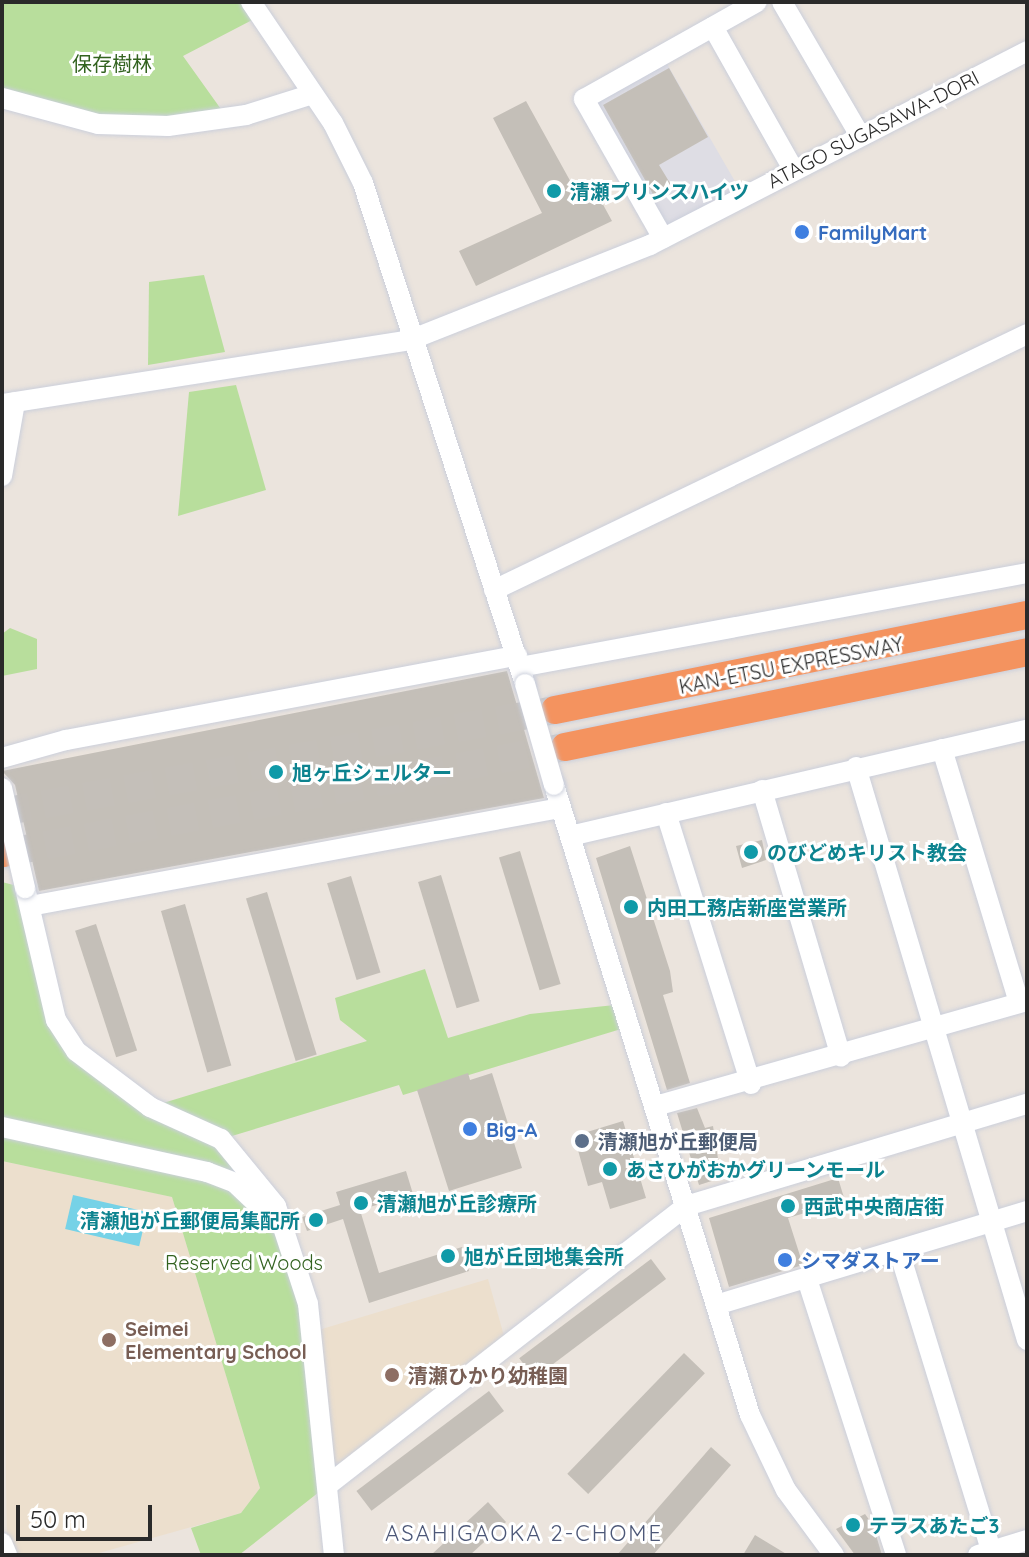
<!DOCTYPE html>
<html>
<head>
<meta charset="utf-8">
<style>
	body { margin:0 }
	#map { position:relative; width:1029px; height:1557px; overflow:hidden; background:#ebe4dd; font-family:Quicksand,"Noto Sans JP",sans-serif }
	div>[style] { position:absolute }
	.industrial>* { inset:0; background:#dedde4; transform-origin:0 0 }
	.education>* { inset:0; background:#ecdfcd }
	.green>* { inset:0; background:#b8de9c }
	.water>* { inset:0; background:#76d2e7; transform-origin:0 0 }
	.building>* { inset:0; background:#c4bfb8; transform-origin:0 0 }
	.highway-tunnel>* { height:28px; margin-top:-14px; transform-origin:0; background:repeating-linear-gradient(90deg,#c4bfb9 0 28px,transparent 0 42px) }
	.roads { filter:drop-shadow(0 0 2px #cbcfdb) drop-shadow(0 0 2px #cbcfdb) }
	.minor>* { height:20px; margin:-10px; padding:0 10px; transform-origin:10px; border-radius:10px; background:#fff }
	.highway>* { height:28px; margin:-14px; padding:0 14px; transform-origin:14px; border-radius:14px; background:#f4935f }
	.bridges { filter:drop-shadow(0 0 2px #cbcfdb) drop-shadow(0 0 2px #cbcfdb) }
	.minor-bridge>* { height:20px; margin:-10px; padding:0 10px; transform-origin:10px; border-radius:10px; background:#fff }
	.dots>* { width:22px; height:22px; translate:-50% -50%; box-sizing:border-box; border:4px solid #fff; border-radius:50% }
	span { translate:-50% -50%; white-space:nowrap; text-align:center; line-height:1.15; -webkit-text-stroke:6px #fff; paint-order:stroke }
	.park-label { font-size:20px; color:#32621f }
	.street-label { font-size:20px; color:#2a2a2a }
	.culture-label { font-size:20px; color:#0d838f; font-weight:700 }
	.left { translate:0 -50%; text-align:left }
	.right { translate:-100% -50%; text-align:right }
	.shop-label { font-size:20px; color:#366cbe; font-weight:700 }
	.service-label { font-size:20px; color:#4e5e75; font-weight:700 }
	.education-label { font-size:20px; color:#785e54; font-weight:700 }
	.neighbourhood-label { font-size:22px; color:#4d5878; letter-spacing:2px }
	.frame { position:absolute; inset:0; border:4px solid #2a2a2a; pointer-events:none }
	.scale { position:absolute; left:16px; top:1505px; width:136px; height:36px; box-sizing:border-box; border:4px solid #2a2a2a; border-top:0; padding-left:10px; font-size:24px; line-height:28px; white-space:nowrap; color:#2a2a2a; -webkit-text-stroke:6px #fff; paint-order:stroke }
</style>
</head>
<body>
<div id="map">
	<div class="industrial">
		<div style="left:662px;top:55px;width:162px;height:90px;rotate:60deg"></div>
	</div>
	<div class="education">
		<div style="clip-path:polygon(2px 1161px,172px 1197px,260px 1488px,241px 1513px,92px 1555px,7px 1555px)"></div>
		<div style="clip-path:polygon(488px 1279px,506px 1343px,328px 1485px,312px 1332px)"></div>
	</div>
	<div class="green">
		<div style="clip-path:polygon(2px 2px,251px 2px,260px 16px,183px 56px,228px 119px,168px 126px,2px 98px)"></div>
		<div style="clip-path:polygon(204px 275px,225px 352px,148px 365px,149px 282px)"></div>
		<div style="clip-path:polygon(236px 385px,266px 490px,178px 516px,189px 392px)"></div>
		<div style="clip-path:polygon(10px 628px,37px 639px,37px 669px,2px 676px,2px 634px)"></div>
		<div style="clip-path:polygon(2px 882px,25px 888px,56px 1020px,150px 1107px,367px 1041px,340px 1020px,335px 998px,425px 969px,448px 1038px,530px 1014px,624px 1004px,631px 1026px,403px 1095px,399px 1085px,222px 1139px,241px 1157px,308px 1304px,328px 1485px,239px 1555px,201px 1555px,191px 1528px,241px 1513px,260px 1488px,172px 1197px,2px 1161px)"></div>
	</div>
	<div class="water">
		<div style="left:73px;top:1195px;width:76px;height:35px;rotate:13deg"></div>
	</div>
	<div class="building">
		<div style="clip-path:polygon(669px 68px,708px 137px,659px 165px,673px 188px,655px 198px,603px 105px)"></div>
		<div style="clip-path:polygon(526px 101px,578px 195px,594px 188px,612px 221px,476px 286px,459px 251px,542px 213px,493px 118px)"></div>
		<div style="clip-path:polygon(507px 671px,544px 798px,39px 891px,15px 785px,2px 771px)"></div>
		<div style="clip-path:polygon(762px 840px,766px 860px,742px 868px,736px 846px)"></div>
		<div style="clip-path:polygon(630px 846px,670px 971px,673px 992px,663px 995px,690px 1083px,667px 1090px,596px 858px)"></div>
		<div style="left:520px;top:851px;width:139px;height:22px;rotate:73deg"></div>
		<div style="left:441px;top:875px;width:132px;height:24px;rotate:73deg"></div>
		<div style="left:351px;top:876px;width:101px;height:25px;rotate:73deg"></div>
		<div style="left:267px;top:892px;width:170px;height:22px;rotate:73deg"></div>
		<div style="left:185px;top:904px;width:168px;height:25px;rotate:74deg"></div>
		<div style="left:96px;top:924px;width:133px;height:22px;rotate:72deg"></div>
		<div style="clip-path:polygon(468px 1073px,470px 1080px,492px 1073px,522px 1168px,449px 1191px,417px 1090px)"></div>
		<div style="clip-path:polygon(697px 1108px,705px 1128px,713px 1126px,721px 1178px,699px 1185px,677px 1113px)"></div>
		<div style="clip-path:polygon(623px 1121px,646px 1198px,610px 1209px,602px 1182px,588px 1186px,574px 1136px)"></div>
		<div style="clip-path:polygon(406px 1171px,413px 1194px,360px 1210px,379px 1273px,462px 1247px,469px 1271px,369px 1303px,343px 1219px,307px 1231px,302px 1217px,340px 1205px,336px 1192px)"></div>
		<div style="clip-path:polygon(838px 1178px,845px 1201px,788px 1218px,803px 1265px,729px 1287px,709px 1218px)"></div>
		<div style="left:651px;top:1259px;width:25px;height:165px;rotate:53deg"></div>
		<div style="left:684px;top:1353px;width:29px;height:168px;rotate:44deg"></div>
		<div style="left:489px;top:1391px;width:25px;height:166px;rotate:53deg"></div>
		<div style="clip-path:polygon(711px 1447px,731px 1465px,653px 1555px,617px 1555px)"></div>
		<div style="clip-path:polygon(488px 1502px,506px 1522px,470px 1555px,431px 1555px)"></div>
		<div style="clip-path:polygon(865px 1514px,873px 1525px,882px 1555px,855px 1555px,836px 1529px)"></div>
		<div style="clip-path:polygon(755px 1535px,788px 1555px,743px 1555px)"></div>
	</div>
	<div class="highway-tunnel">
		<div style="left:2px;top:812px;width:562px;rotate:-10.45deg"></div>
		<div style="left:4px;top:853px;width:571px;rotate:-10.7deg"></div>
	</div>
	<div class="roads">
		<div class="minor">
			<div style="left:251px;top:2px;width:146px;rotate:55.9deg"></div>
			<div style="left:333px;top:123px;width:67px;rotate:63.4deg"></div>
			<div style="left:363px;top:183px;width:527px;rotate:72.08deg"></div>
			<div style="left:782px;top:2px;width:153px;rotate:59.7deg"></div>
			<div style="left:713px;top:27px;width:163px;rotate:60.6deg"></div>
			<div style="left:2px;top:98px;width:99px;rotate:15.2deg"></div>
			<div style="left:98px;top:124px;width:70px;rotate:1.6deg"></div>
			<div style="left:168px;top:126px;width:79px;rotate:-8deg"></div>
			<div style="left:246px;top:115px;width:70px;rotate:-17.4deg"></div>
			<div style="left:663px;top:238px;width:160px;rotate:-119.6deg"></div>
			<div style="left:584px;top:99px;width:198px;rotate:-29.3deg"></div>
			<div style="left:2px;top:404px;width:413px;rotate:-8.9deg"></div>
			<div style="left:410px;top:340px;width:258px;rotate:-21.6deg"></div>
			<div style="left:650px;top:245px;width:424px;rotate:-27.2deg"></div>
			<div style="left:2px;top:476px;width:75px;rotate:-80deg"></div>
			<div style="left:494px;top:590px;width:591px;rotate:-25.65deg"></div>
			<div style="left:520px;top:667px;width:516px;rotate:-10.5deg"></div>
			<div style="left:942px;top:749px;width:265px;rotate:73.1deg"></div>
			<div style="left:2px;top:758px;width:66px;rotate:-15.7deg"></div>
			<div style="left:66px;top:740px;width:459px;rotate:-10.6deg"></div>
			<div style="left:856px;top:767px;width:598px;rotate:73.38deg"></div>
			<div style="left:554px;top:785px;width:660px;rotate:72.72deg"></div>
			<div style="left:750px;top:1415px;width:83px;rotate:64.4deg"></div>
			<div style="left:786px;top:1490px;width:81px;rotate:53.6deg"></div>
			<div style="left:762px;top:790px;width:278px;rotate:73.5deg"></div>
			<div style="left:666px;top:813px;width:284px;rotate:72.6deg"></div>
			<div style="left:570px;top:836px;width:469px;rotate:-13.1deg"></div>
			<div style="left:25px;top:888px;width:136px;rotate:76.8deg"></div>
			<div style="left:56px;top:1020px;width:37px;rotate:57deg"></div>
			<div style="left:76px;top:1051px;width:93px;rotate:37.1deg"></div>
			<div style="left:150px;top:1107px;width:78px;rotate:24.3deg"></div>
			<div style="left:221px;top:1139px;width:87px;rotate:50.6deg"></div>
			<div style="left:276px;top:1206px;width:103px;rotate:71.9deg"></div>
			<div style="left:308px;top:1304px;width:252px;rotate:84.1deg"></div>
			<div style="left:30px;top:906px;width:539px;rotate:-10.48deg"></div>
			<div style="left:656px;top:1106px;width:386px;rotate:-15.8deg"></div>
			<div style="left:2px;top:1127px;width:210px;rotate:12.4deg"></div>
			<div style="left:207px;top:1172px;width:30px;rotate:21deg"></div>
			<div style="left:235px;top:1183px;width:59px;rotate:43.6deg"></div>
			<div style="left:899px;top:1251px;width:313px;rotate:72.9deg"></div>
			<div style="left:807px;top:1279px;width:290px;rotate:72.1deg"></div>
			<div style="left:716px;top:1305px;width:325px;rotate:-16.8deg"></div>
			<div style="left:328px;top:1485px;width:454px;rotate:-37.9deg"></div>
			<div style="left:686px;top:1206px;width:356px;rotate:-16.7deg"></div>
			<div style="left:2px;top:1543px;width:13px;rotate:67deg"></div>
			<div style="left:978px;top:1555px;width:51px;rotate:-17deg"></div>
		</div>
		<div class="highway">
			<div style="left:555px;top:710px;width:481px;rotate:-11.4deg"></div>
			<div style="left:565px;top:747px;width:472px;rotate:-11.6deg"></div>
			<div style="left:2px;top:853px;width:2px"></div>
		</div>
	</div>
	<div class="bridges">
		<div class="minor-bridge">
			<div style="left:525px;top:684px;width:105px;rotate:74deg"></div>
			<div style="left:2px;top:788px;width:103px;rotate:77deg"></div>
		</div>
	</div>
	<div class="dots">
		<div style="left:554px;top:191px;background:#0f9aa8"></div>
		<div style="left:802px;top:232px;background:#3f7fe0"></div>
		<div style="left:276px;top:772px;background:#0f9aa8"></div>
		<div style="left:751px;top:852px;background:#0f9aa8"></div>
		<div style="left:631px;top:907px;background:#0f9aa8"></div>
		<div style="left:470px;top:1129px;background:#3f7fe0"></div>
		<div style="left:582px;top:1141px;background:#5c6f8a"></div>
		<div style="left:610px;top:1169px;background:#0f9aa8"></div>
		<div style="left:361px;top:1203px;background:#0f9aa8"></div>
		<div style="left:788px;top:1206px;background:#0f9aa8"></div>
		<div style="left:316px;top:1220px;background:#0f9aa8"></div>
		<div style="left:448px;top:1256px;background:#0f9aa8"></div>
		<div style="left:785px;top:1260px;background:#3f7fe0"></div>
		<div style="left:109px;top:1340px;background:#8d6e63"></div>
		<div style="left:392px;top:1375px;background:#8d6e63"></div>
		<div style="left:853px;top:1525px;background:#0f9aa8"></div>
	</div>
	<div class="park-label">
		<span style="left:112px;top:63px">保存樹林</span>
		<span style="left:244px;top:1262px">Reserved Woods</span>
	</div>
	<div class="street-label">
		<span style="left:873px;top:129px;rotate:-27deg">ATAGO SUGASAWA-DORI</span>
		<span style="left:791px;top:665px;rotate:-11deg">KAN-ETSU EXPRESSWAY</span>
	</div>
	<div class="culture-label">
		<span class="left" style="left:570px;top:191px">清瀬プリンスハイツ</span>
		<span class="left" style="left:292px;top:772px">旭ヶ丘シェルター</span>
		<span class="left" style="left:767px;top:852px">のびどめキリスト教会</span>
		<span class="left" style="left:647px;top:907px">内田工務店新座営業所</span>
		<span class="left" style="left:626px;top:1169px">あさひがおかグリーンモール</span>
		<span class="left" style="left:377px;top:1203px">清瀬旭が丘診療所</span>
		<span class="left" style="left:804px;top:1206px">西武中央商店街</span>
		<span class="right" style="left:300px;top:1220px">清瀬旭が丘郵便局集配所</span>
		<span class="left" style="left:464px;top:1256px">旭が丘団地集会所</span>
		<span class="left" style="left:869px;top:1525px">テラスあたご3</span>
	</div>
	<div class="shop-label">
		<span class="left" style="left:818px;top:232px">FamilyMart</span>
		<span class="left" style="left:486px;top:1129px">Big-A</span>
		<span class="left" style="left:801px;top:1260px">シマダストアー</span>
	</div>
	<div class="service-label">
		<span class="left" style="left:598px;top:1141px">清瀬旭が丘郵便局</span>
	</div>
	<div class="education-label">
		<span class="left" style="left:125px;top:1340px">Seimei<br>Elementary School</span>
		<span class="left" style="left:408px;top:1375px">清瀬ひかり幼稚園</span>
	</div>
	<div class="neighbourhood-label">
		<span style="left:524px;top:1534px">ASAHIGAOKA 2-CHOME</span>
	</div>
	<div class="frame"></div>
	<div class="scale">50 m</div>
</div>
</body>
</html>
